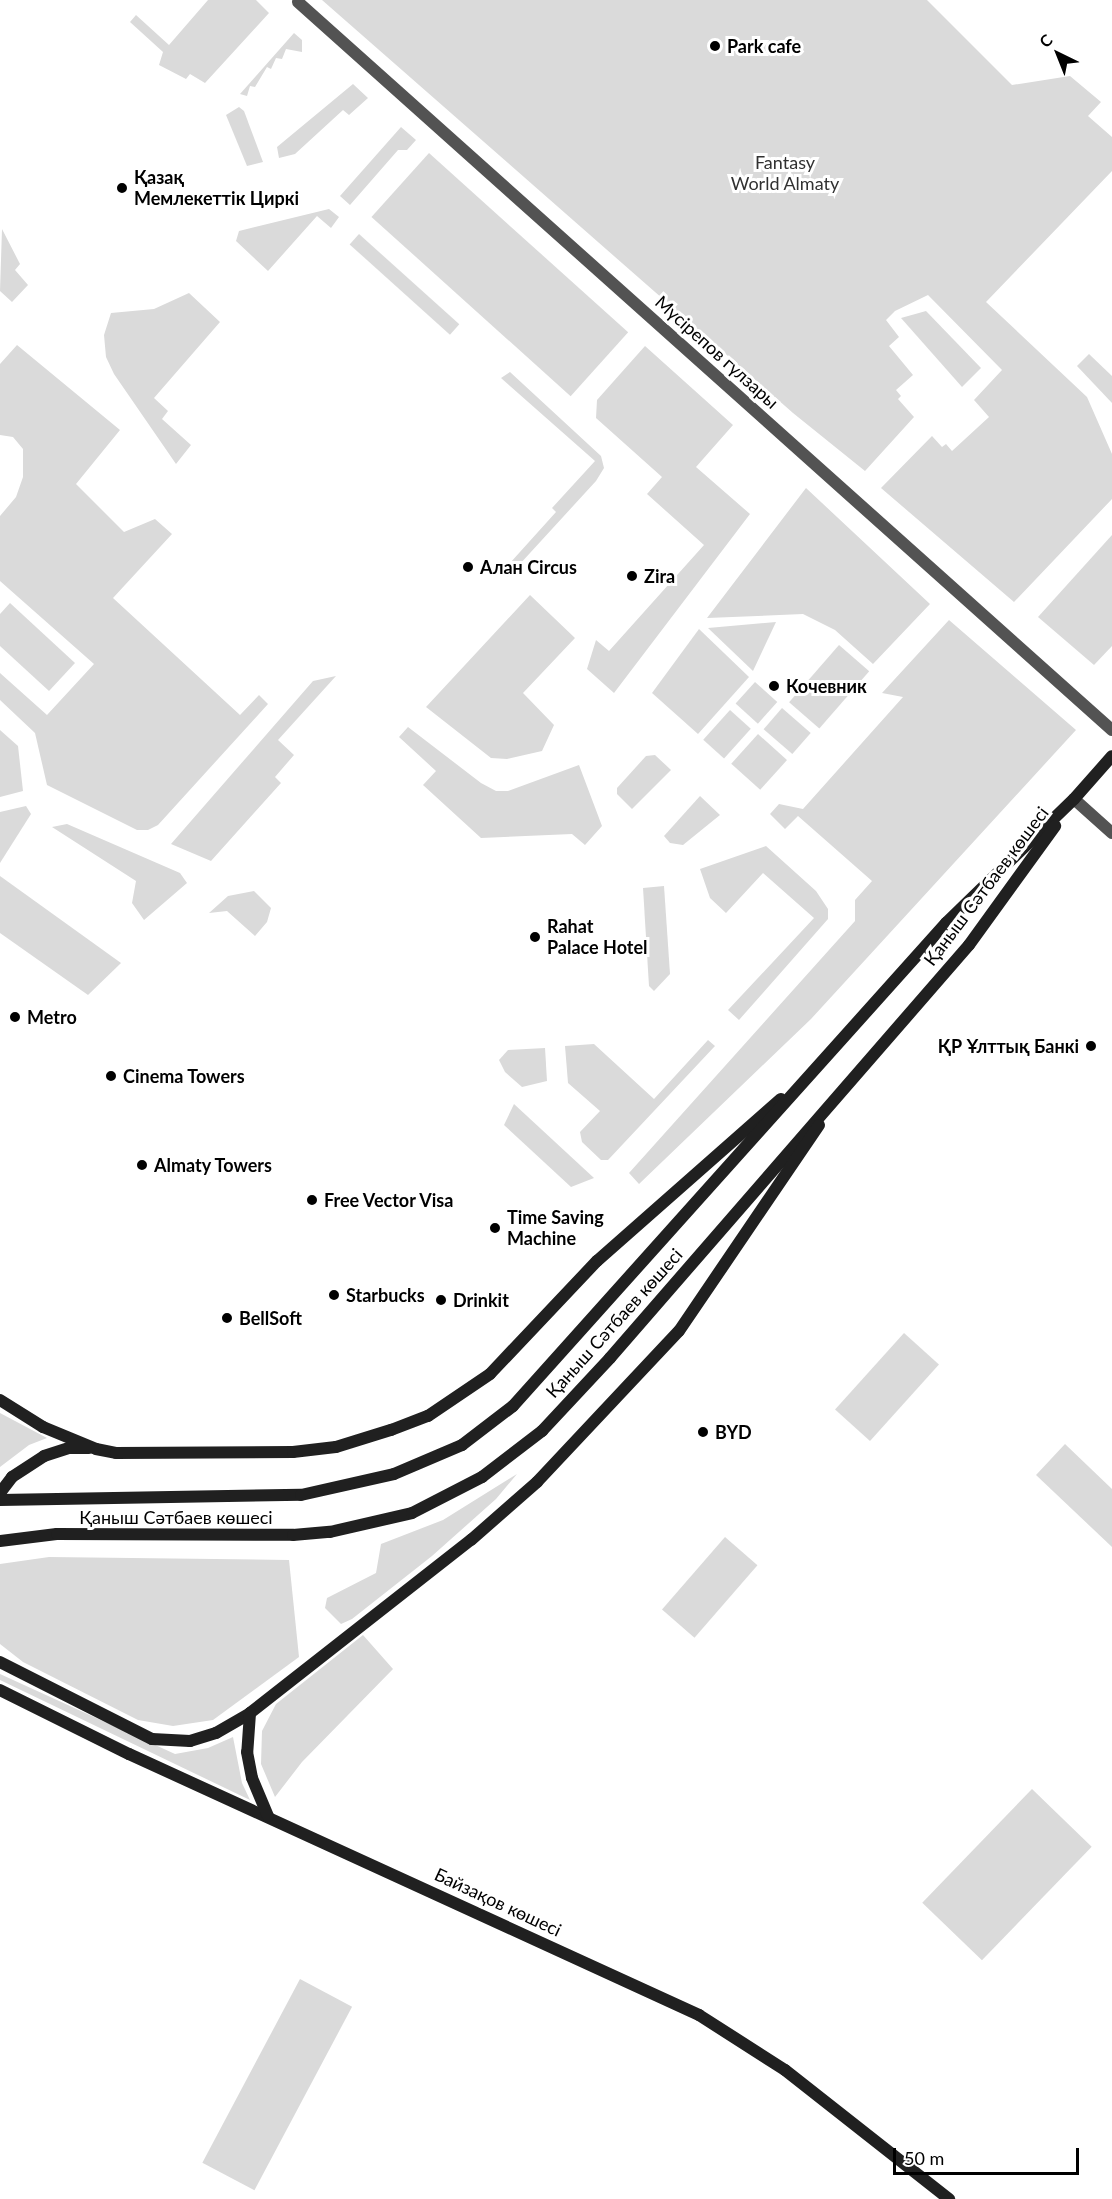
<!DOCTYPE html>
<html>
<head>
<meta charset="utf-8">
<style>
	body { margin:0 }
	#map { position:relative; width:1112px; height:2199px; overflow:hidden; background:#fff; font-family:Lato,sans-serif }
	div>[style] { position:absolute }
	.green>* { inset:0; background:#dadada; transform-origin:0 0 }
	.street>* { height:12px; margin:-6px; padding:0 6px; transform-origin:6px; border-radius:6px; background:#535353 }
	.secondary>* { height:12px; margin:-6px; padding:0 6px; transform-origin:6px; border-radius:6px; background:#202020 }
	.dots>* { width:16px; height:16px; translate:-50% -50%; box-sizing:border-box; border:3px solid #fff; border-radius:50% }
	span { translate:-50% -50%; white-space:nowrap; text-align:center; line-height:1.15; -webkit-text-stroke:6px #fff; paint-order:stroke }
	.poi-label { font-size:18px; color:#000; font-weight:700 }
	.left { translate:0 -50%; text-align:left }
	.right { translate:-100% -50%; text-align:right }
	.park-label { font-size:18px; color:#313131 }
	.street-label { font-size:18px; color:#000 }
	.north { position:absolute; left:1028px; top:24px; width:60px; height:60px; -webkit-text-stroke:4px #fff; paint-order:stroke; rotate:317deg; font-size:16px; font-weight:700; line-height:24px; text-align:center; color:#000 }
	.north::after { content:''; display:block; margin:auto; width:21px; height:27px; background:#000; clip-path:polygon(50% 0,100% 100%,50% 72%,0 100%) }
	.scale { position:absolute; left:893px; top:2148px; width:186px; height:27px; box-sizing:border-box; border:3px solid #000; border-top:0; padding-left:8px; font-size:18px; line-height:21px; white-space:nowrap; color:#000; -webkit-text-stroke:4px #fff; paint-order:stroke }
</style>
</head>
<body>
<div id="map">
	<div class="green">
		<div style="clip-path:polygon(208px 0,256px 0,269px 13px,205px 83px,190px 74px,186px 79px,159px 65px,163px 52px,130px 22px,136px 15px,169px 45px)"></div>
		<div style="clip-path:polygon(322px 0,927px 0,1012px 85px,1070px 76px,1101px 102px,1088px 116px,1112px 137px,1112px 171px,986px 302px,1087px 397px,1112px 454px,1112px 499px,1014px 602px,881px 488px,932px 436px,942px 447px,946px 444px,952px 451px,989px 417px,974px 400px,1002px 370px,928px 295px,895px 311px,886px 320px,899px 337px,889px 346px,913px 375px,896px 390px,901px 396px,898px 399px,914px 417px,865px 471px,793px 413px)"></div>
		<div style="clip-path:polygon(294px 33px,302px 40px,302px 52px,286px 49px,282px 59px,276px 58px,271px 69px,267px 67px,255px 87px,250px 86px,247px 96px,240px 94px)"></div>
		<div style="clip-path:polygon(353px 84px,368px 98px,349px 115px,343px 110px,295px 154px,279px 158px,277px 147px)"></div>
		<div style="clip-path:polygon(239px 107px,244px 111px,263px 162px,247px 166px,226px 115px)"></div>
		<div style="clip-path:polygon(401px 127px,416px 140px,407px 150px,398px 150px,350px 205px,340px 196px)"></div>
		<div style="left:429px;top:153px;width:268px;height:86px;rotate:42deg"></div>
		<div style="clip-path:polygon(329px 209px,339px 217px,331px 228px,317px 216px,268px 271px,236px 241px,239px 231px)"></div>
		<div style="clip-path:polygon(2px 229px,20px 264px,15px 270px,28px 285px,12px 302px,0 291px)"></div>
		<div style="left:359px;top:234px;width:135px;height:14px;rotate:42deg"></div>
		<div style="clip-path:polygon(189px 293px,220px 322px,154px 398px,168px 411px,162px 419px,191px 445px,176px 464px,114px 374px,106px 357px,104px 335px,111px 313px,154px 309px)"></div>
		<div style="clip-path:polygon(926px 311px,981px 368px,962px 387px,901px 318px)"></div>
		<div style="clip-path:polygon(17px 345px,120px 430px,76px 484px,124px 532px,155px 519px,172px 534px,113px 598px,240px 715px,259px 695px,268px 704px,158px 825px,148px 830px,137px 830px,47px 785px,35px 733px,0 700px,0 673px,47px 715px,94px 664px,0 581px,0 516px,16px 497px,23px 477px,23px 449px,13px 437px,0 435px,0 364px)"></div>
		<div style="clip-path:polygon(645px 346px,733px 425px,696px 467px,750px 514px,614px 693px,587px 669px,596px 640px,609px 651px,704px 545px,647px 494px,662px 477px,596px 418px,597px 400px)"></div>
		<div style="clip-path:polygon(1089px 354px,1112px 376px,1112px 403px,1077px 366px)"></div>
		<div style="clip-path:polygon(510px 372px,601px 456px,604px 468px,596px 481px,508px 577px,500px 574px,556px 512px,552px 508px,595px 461px,501px 378px)"></div>
		<div style="clip-path:polygon(806px 488px,930px 604px,873px 664px,835px 630px,803px 614px,707px 618px)"></div>
		<div style="clip-path:polygon(1112px 535px,1112px 646px,1094px 665px,1038px 617px)"></div>
		<div style="clip-path:polygon(530px 595px,575px 638px,523px 693px,554px 725px,542px 751px,507px 759px,491px 758px,426px 707px)"></div>
		<div style="clip-path:polygon(10px 603px,75px 663px,49px 691px,0 646px,0 614px)"></div>
		<div style="clip-path:polygon(949px 620px,1076px 730px,811px 1019px,639px 1184px,629px 1173px,855px 921px,855px 900px,872px 881px,798px 816px,785px 829px,770px 814px,779px 804px,803px 809px,903px 697px,882px 693px)"></div>
		<div style="clip-path:polygon(776px 622px,753px 671px,708px 628px)"></div>
		<div style="clip-path:polygon(699px 629px,749px 677px,698px 734px,652px 693px)"></div>
		<div style="left:839px;top:645px;width:40px;height:76px;rotate:41deg"></div>
		<div style="clip-path:polygon(336px 676px,278px 740px,294px 755px,275px 777px,281px 783px,211px 861px,171px 844px,313px 681px)"></div>
		<div style="left:755px;top:682px;width:30px;height:29px;rotate:42deg"></div>
		<div style="left:782px;top:708px;width:38px;height:28px;rotate:41deg"></div>
		<div style="left:730px;top:710px;width:28px;height:40px;rotate:42deg"></div>
		<div style="clip-path:polygon(408px 727px,481px 783px,496px 791px,508px 791px,579px 765px,602px 826px,585px 845px,572px 834px,481px 838px,423px 785px,436px 771px,399px 737px)"></div>
		<div style="clip-path:polygon(0 730px,18px 746px,23px 791px,0 797px)"></div>
		<div style="left:758px;top:734px;width:39px;height:40px;rotate:42deg"></div>
		<div style="clip-path:polygon(655px 755px,671px 770px,632px 809px,617px 794px,617px 788px,646px 756px)"></div>
		<div style="clip-path:polygon(700px 796px,720px 815px,683px 845px,670px 843px,664px 836px)"></div>
		<div style="clip-path:polygon(26px 806px,31px 814px,0 863px,0 812px)"></div>
		<div style="clip-path:polygon(67px 824px,180px 873px,187px 883px,144px 920px,132px 903px,136px 881px,52px 827px)"></div>
		<div style="clip-path:polygon(766px 846px,816px 891px,828px 909px,828px 919px,739px 1020px,728px 1010px,814px 918px,763px 873px,726px 913px,710px 898px,700px 869px)"></div>
		<div style="clip-path:polygon(0 876px,121px 963px,88px 995px,0 933px)"></div>
		<div style="clip-path:polygon(664px 886px,670px 974px,654px 991px,649px 986px,643px 888px)"></div>
		<div style="clip-path:polygon(254px 891px,271px 908px,267px 922px,255px 936px,227px 911px,209px 913px,228px 896px)"></div>
		<div style="clip-path:polygon(708px 1040px,715px 1046px,608px 1160px,601px 1160px,582px 1142px,580px 1132px,600px 1111px,568px 1083px,565px 1046px,594px 1044px,654px 1099px)"></div>
		<div style="clip-path:polygon(545px 1048px,547px 1081px,522px 1087px,505px 1072px,499px 1060px,508px 1050px)"></div>
		<div style="clip-path:polygon(514px 1104px,594px 1178px,571px 1187px,504px 1125px)"></div>
		<div style="left:904px;top:1333px;width:47px;height:103px;rotate:42deg"></div>
		<div style="clip-path:polygon(0 1413px,47px 1438px,29px 1445px,0 1467px)"></div>
		<div style="clip-path:polygon(1065px 1444px,1112px 1489px,1112px 1547px,1036px 1475px)"></div>
		<div style="clip-path:polygon(517px 1474px,496px 1499px,432px 1556px,352px 1619px,341px 1624px,325px 1608px,327px 1598px,376px 1573px,381px 1544px,443px 1520px)"></div>
		<div style="left:725px;top:1537px;width:43px;height:96px;rotate:41deg"></div>
		<div style="clip-path:polygon(49px 1557px,289px 1560px,299px 1657px,213px 1720px,173px 1726px,138px 1720px,23px 1662px,0 1644px,0 1564px)"></div>
		<div style="clip-path:polygon(363px 1635px,393px 1669px,302px 1762px,275px 1797px,261px 1764px,262px 1731px,276px 1704px)"></div>
		<div style="clip-path:polygon(0 1674px,175px 1754px,208px 1748px,233px 1737px,242px 1783px,250px 1800px,0 1680px)"></div>
		<div style="left:1032px;top:1789px;width:83px;height:158px;rotate:44deg"></div>
		<div style="left:300px;top:1979px;width:59px;height:208px;rotate:28deg"></div>
	</div>
	<div class="street">
		<div style="left:298px;top:2px;width:1092px;rotate:41.81deg"></div>
		<div style="left:1074px;top:799px;width:51px;rotate:41.8deg"></div>
	</div>
	<div class="secondary">
		<div style="left:0;top:1400px;width:51px;rotate:32.1deg"></div>
		<div style="left:43px;top:1427px;width:57px;rotate:22.5deg"></div>
		<div style="left:96px;top:1449px;width:20px;rotate:11deg"></div>
		<div style="left:116px;top:1453px;width:177px;rotate:-0.3deg"></div>
		<div style="left:293px;top:1452px;width:43px;rotate:-6.6deg"></div>
		<div style="left:336px;top:1447px;width:58px;rotate:-17.2deg"></div>
		<div style="left:391px;top:1430px;width:40px;rotate:-21deg"></div>
		<div style="left:428px;top:1416px;width:75px;rotate:-34.1deg"></div>
		<div style="left:490px;top:1374px;width:156px;rotate:-46.6deg"></div>
		<div style="left:597px;top:1261px;width:245px;rotate:-41.4deg"></div>
		<div style="left:0;top:1493px;width:20px;rotate:-53deg"></div>
		<div style="left:12px;top:1477px;width:38px;rotate:-33deg"></div>
		<div style="left:44px;top:1456px;width:26px;rotate:-18deg"></div>
		<div style="left:69px;top:1448px;width:20px"></div>
		<div style="left:0;top:1500px;width:301px;rotate:-1deg"></div>
		<div style="left:301px;top:1495px;width:95px;rotate:-12.7deg"></div>
		<div style="left:394px;top:1474px;width:74px;rotate:-23.1deg"></div>
		<div style="left:462px;top:1445px;width:64px;rotate:-37.4deg"></div>
		<div style="left:513px;top:1406px;width:649px;rotate:-48.12deg"></div>
		<div style="left:946px;top:923px;width:178px;rotate:-44.1deg"></div>
		<div style="left:1074px;top:799px;width:57px;rotate:-48.5deg"></div>
		<div style="left:0;top:1541px;width:57px;rotate:-7deg"></div>
		<div style="left:57px;top:1534px;width:236px;rotate:0.2deg"></div>
		<div style="left:293px;top:1535px;width:37px;rotate:-5deg"></div>
		<div style="left:330px;top:1532px;width:84px;rotate:-13deg"></div>
		<div style="left:412px;top:1513px;width:79px;rotate:-27.2deg"></div>
		<div style="left:482px;top:1477px;width:76px;rotate:-37.5deg"></div>
		<div style="left:542px;top:1431px;width:100px;rotate:-47deg"></div>
		<div style="left:610px;top:1358px;width:547px;rotate:-49deg"></div>
		<div style="left:969px;top:945px;width:147px;rotate:-54.1deg"></div>
		<div style="left:0;top:1662px;width:170px;rotate:26.9deg"></div>
		<div style="left:152px;top:1739px;width:38px;rotate:3deg"></div>
		<div style="left:190px;top:1741px;width:27px;rotate:-17deg"></div>
		<div style="left:216px;top:1733px;width:39px;rotate:-30deg"></div>
		<div style="left:250px;top:1713px;width:281px;rotate:-38.1deg"></div>
		<div style="left:471px;top:1540px;width:88px;rotate:-41.3deg"></div>
		<div style="left:537px;top:1482px;width:207px;rotate:-46.8deg"></div>
		<div style="left:679px;top:1331px;width:249px;rotate:-55.8deg"></div>
		<div style="left:0;top:1690px;width:144px;rotate:26.4deg"></div>
		<div style="left:129px;top:1754px;width:627px;rotate:24.6deg"></div>
		<div style="left:699px;top:2015px;width:102px;rotate:32.6deg"></div>
		<div style="left:785px;top:2070px;width:209px;rotate:38.2deg"></div>
		<div style="left:250px;top:1713px;width:39px;rotate:94deg"></div>
		<div style="left:247px;top:1752px;width:26px;rotate:79deg"></div>
		<div style="left:252px;top:1778px;width:41px;rotate:67.2deg"></div>
	</div>
	<div class="dots">
		<div style="left:715px;top:46px;background:#000"></div>
		<div style="left:122px;top:188px;background:#000"></div>
		<div style="left:468px;top:567px;background:#000"></div>
		<div style="left:632px;top:576px;background:#000"></div>
		<div style="left:774px;top:686px;background:#000"></div>
		<div style="left:535px;top:937px;background:#000"></div>
		<div style="left:15px;top:1017px;background:#000"></div>
		<div style="left:1091px;top:1046px;background:#000"></div>
		<div style="left:111px;top:1076px;background:#000"></div>
		<div style="left:142px;top:1165px;background:#000"></div>
		<div style="left:312px;top:1200px;background:#000"></div>
		<div style="left:495px;top:1228px;background:#000"></div>
		<div style="left:334px;top:1295px;background:#000"></div>
		<div style="left:441px;top:1300px;background:#000"></div>
		<div style="left:227px;top:1318px;background:#000"></div>
		<div style="left:703px;top:1432px;background:#000"></div>
	</div>
	<div class="poi-label">
		<span class="left" style="left:727px;top:46px">Park cafe</span>
		<span class="left" style="left:134px;top:188px">Қазақ<br>Мемлекеттік Циркі</span>
		<span class="left" style="left:480px;top:567px">Алан Circus</span>
		<span class="left" style="left:644px;top:576px">Zira</span>
		<span class="left" style="left:786px;top:686px">Кочевник</span>
		<span class="left" style="left:547px;top:937px">Rahat<br>Palace Hotel</span>
		<span class="left" style="left:27px;top:1017px">Metro</span>
		<span class="right" style="left:1079px;top:1046px">ҚР Ұлттық Банкі</span>
		<span class="left" style="left:123px;top:1076px">Cinema Towers</span>
		<span class="left" style="left:154px;top:1165px">Almaty Towers</span>
		<span class="left" style="left:324px;top:1200px">Free Vector Visa</span>
		<span class="left" style="left:507px;top:1228px">Time Saving<br>Machine</span>
		<span class="left" style="left:346px;top:1295px">Starbucks</span>
		<span class="left" style="left:453px;top:1300px">Drinkit</span>
		<span class="left" style="left:239px;top:1318px">BellSoft</span>
		<span class="left" style="left:715px;top:1432px">BYD</span>
	</div>
	<div class="park-label">
		<span style="left:785px;top:173px">Fantasy<br>World Almaty</span>
	</div>
	<div class="street-label">
		<span style="left:717px;top:352px;rotate:42deg">Мүсірепов гүлзары</span>
		<span style="left:986px;top:886px;rotate:-53deg">Қаныш Сәтбаев көшесі</span>
		<span style="left:614px;top:1323px;rotate:-48deg">Қаныш Сәтбаев көшесі</span>
		<span style="left:176px;top:1517px">Қаныш Сәтбаев көшесі</span>
		<span style="left:498px;top:1902px;rotate:25deg">Байзақов көшесі</span>
	</div>
	<div class="north">С</div>
	<div class="scale">50 m</div>
</div>
</body>
</html>
